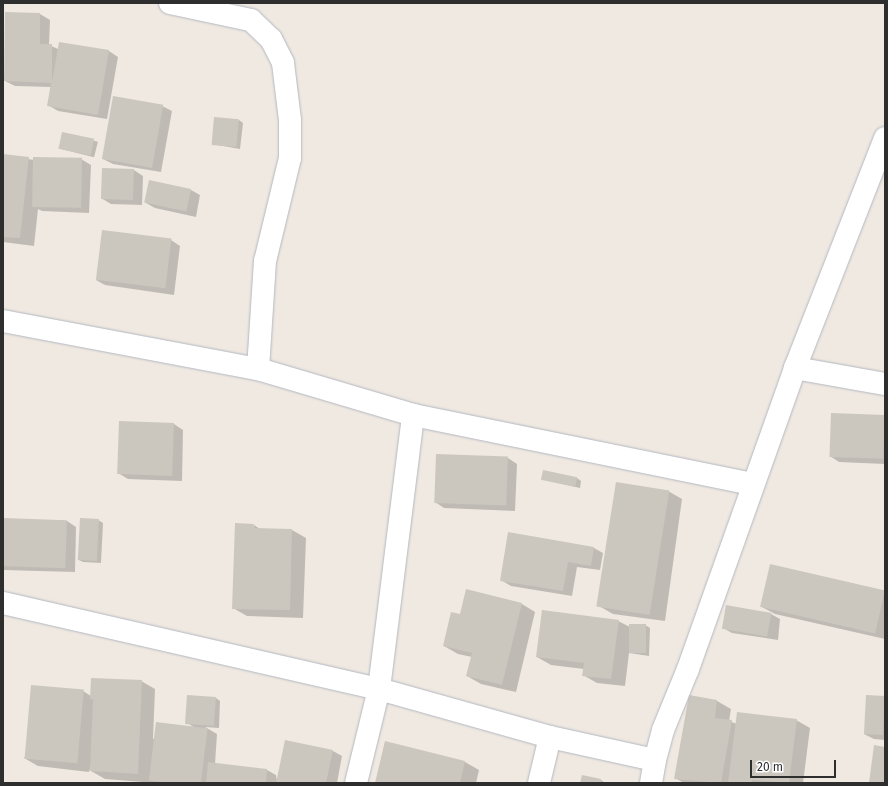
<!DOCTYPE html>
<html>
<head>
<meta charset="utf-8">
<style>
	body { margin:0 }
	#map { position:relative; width:888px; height:786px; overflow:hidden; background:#efe9e1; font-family:"Fira Sans",sans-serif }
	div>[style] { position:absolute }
	.shadow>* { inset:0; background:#0003; transform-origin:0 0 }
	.building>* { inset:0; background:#cbc7bf; transform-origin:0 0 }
	.roads { filter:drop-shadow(0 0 1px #b4b7c1) drop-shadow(0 0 1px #b4b7c1) }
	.minor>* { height:22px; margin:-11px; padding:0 11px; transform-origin:11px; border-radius:11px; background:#fff }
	span { translate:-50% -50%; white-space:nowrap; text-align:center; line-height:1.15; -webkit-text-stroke:3px #fff; paint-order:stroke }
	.frame { position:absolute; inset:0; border:4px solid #2e2e2e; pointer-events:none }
	.scale { position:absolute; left:750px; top:760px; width:86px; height:18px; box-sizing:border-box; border:2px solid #2e2e2e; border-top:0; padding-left:5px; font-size:12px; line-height:14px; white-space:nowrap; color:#2e2e2e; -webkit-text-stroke:3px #fff; paint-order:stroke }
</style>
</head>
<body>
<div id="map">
	<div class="shadow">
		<div style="clip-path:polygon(6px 13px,40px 14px,50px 20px,49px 45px,58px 49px,109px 51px,118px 57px,107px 119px,58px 111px,48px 105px,52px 87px,15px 86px,5px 81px)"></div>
		<div style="clip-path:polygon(162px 106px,172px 111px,161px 172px,113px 164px,103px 159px)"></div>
		<div style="clip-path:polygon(239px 120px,243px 123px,240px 149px,212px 144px)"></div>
		<div style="left:63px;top:133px;width:36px;height:16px;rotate:14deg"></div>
		<div style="clip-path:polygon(3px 155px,34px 160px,81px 159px,91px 165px,89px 213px,42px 211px,38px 209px,34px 246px,3px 242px)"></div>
		<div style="clip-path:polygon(134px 170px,143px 176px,142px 205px,111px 204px,101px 198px)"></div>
		<div style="clip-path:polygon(191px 190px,200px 195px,196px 217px,155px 208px,146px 203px)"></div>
		<div style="clip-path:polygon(171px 240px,180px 246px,174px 295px,105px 285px,96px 280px)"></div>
		<div style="clip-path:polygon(885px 416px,885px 464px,839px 462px,830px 456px)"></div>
		<div style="clip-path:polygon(120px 422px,174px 424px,183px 430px,182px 481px,128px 479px,118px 473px)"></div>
		<div style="clip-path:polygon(508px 458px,517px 464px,515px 511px,444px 508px,435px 502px)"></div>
		<div style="clip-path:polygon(577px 478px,581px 481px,580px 488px,542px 479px)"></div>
		<div style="clip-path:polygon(668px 491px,682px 499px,665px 621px,613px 614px,599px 606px)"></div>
		<div style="clip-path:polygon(3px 519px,67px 521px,76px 527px,75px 572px,3px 570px)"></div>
		<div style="clip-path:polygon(98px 520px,103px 523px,101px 563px,83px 562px,79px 560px)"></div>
		<div style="clip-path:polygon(254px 525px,260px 529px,292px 530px,306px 538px,303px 618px,247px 616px,233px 608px)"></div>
		<div style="clip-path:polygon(509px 533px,594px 548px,603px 553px,600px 570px,577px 567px,572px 596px,511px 586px,501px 580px)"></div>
		<div style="clip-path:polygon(771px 565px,885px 591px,885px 639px,775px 614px,762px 607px)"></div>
		<div style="clip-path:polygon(522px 604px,535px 612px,516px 692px,481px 684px,467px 676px,472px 657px,458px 654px,444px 646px,461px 615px)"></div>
		<div style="clip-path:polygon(771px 614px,780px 619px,778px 640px,732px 633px,723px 628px)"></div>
		<div style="clip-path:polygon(618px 621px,630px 627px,645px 625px,650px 628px,649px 656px,629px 653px,625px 686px,597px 683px,583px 675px,584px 669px,551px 665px,537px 657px)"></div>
		<div style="clip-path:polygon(141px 681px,155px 689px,153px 739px,194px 727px,187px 723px,216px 698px,220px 701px,219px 728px,205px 727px,217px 734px,215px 764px,267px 770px,276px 775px,277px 781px,333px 751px,342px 756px,337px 783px,155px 783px,105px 779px,91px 771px,91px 765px,89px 772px,38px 766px,24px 758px,83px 691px,91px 696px)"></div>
		<div style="clip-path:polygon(690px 696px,717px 701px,731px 709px,729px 721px,737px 724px,796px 720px,810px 728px,803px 783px,684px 783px,675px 778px)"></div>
		<div style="clip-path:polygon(885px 697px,885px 740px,874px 739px,864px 734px)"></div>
		<div style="clip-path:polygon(385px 743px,465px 762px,479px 770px,476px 783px,376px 783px)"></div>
		<div style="clip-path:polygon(583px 776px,601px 780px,605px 783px,581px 783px)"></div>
	</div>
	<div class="building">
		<div style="clip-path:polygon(5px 12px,40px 13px,40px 44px,52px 44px,52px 82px,59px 42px,109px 50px,98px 115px,47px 106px,51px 83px,4px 81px)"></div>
		<div style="left:113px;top:96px;width:51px;height:64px;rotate:10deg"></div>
		<div style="left:214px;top:117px;width:25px;height:28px;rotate:5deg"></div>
		<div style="left:62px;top:132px;width:33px;height:17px;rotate:12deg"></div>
		<div style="clip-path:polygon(3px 154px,29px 157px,20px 238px,3px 237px)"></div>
		<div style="left:33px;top:157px;width:49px;height:50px;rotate:1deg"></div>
		<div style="left:102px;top:168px;width:32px;height:31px;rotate:2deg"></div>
		<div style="left:149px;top:180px;width:43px;height:23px;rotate:12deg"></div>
		<div style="left:102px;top:230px;width:70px;height:50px;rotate:7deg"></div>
		<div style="left:831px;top:413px;width:54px;height:44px;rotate:2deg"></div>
		<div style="left:119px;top:421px;width:55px;height:53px;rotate:2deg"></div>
		<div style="left:436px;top:454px;width:72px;height:49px;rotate:2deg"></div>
		<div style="left:543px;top:470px;width:35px;height:10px;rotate:12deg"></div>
		<div style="left:616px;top:482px;width:54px;height:126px;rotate:9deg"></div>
		<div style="left:3px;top:518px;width:64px;height:48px;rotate:2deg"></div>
		<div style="left:80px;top:518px;width:19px;height:42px;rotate:3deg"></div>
		<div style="clip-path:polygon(235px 523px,254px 524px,253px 528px,292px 529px,290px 610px,232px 609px)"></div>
		<div style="clip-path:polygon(508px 532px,594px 547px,591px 566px,568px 562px,563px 591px,500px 581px)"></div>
		<div style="left:770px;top:564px;width:118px;height:44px;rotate:13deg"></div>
		<div style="clip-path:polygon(466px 589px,522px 603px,502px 685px,466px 676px,472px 653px,443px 646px,451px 612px,460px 614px)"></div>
		<div style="left:726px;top:605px;width:46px;height:24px;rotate:10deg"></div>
		<div style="clip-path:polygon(542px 610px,619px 620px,611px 679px,582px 676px,584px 663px,536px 657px)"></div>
		<div style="left:629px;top:624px;width:17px;height:29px"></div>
		<div style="clip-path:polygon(91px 678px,142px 680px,138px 774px,90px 771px,93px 699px,90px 699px)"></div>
		<div style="left:31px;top:685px;width:53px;height:74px;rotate:5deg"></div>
		<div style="left:187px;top:695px;width:29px;height:29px;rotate:4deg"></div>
		<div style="clip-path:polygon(689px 695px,717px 700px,715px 718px,732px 720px,721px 783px,674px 779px)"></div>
		<div style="left:866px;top:695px;width:19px;height:39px;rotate:3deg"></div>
		<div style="clip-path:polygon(737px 712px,797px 719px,789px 783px,752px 780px,752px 783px,728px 783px)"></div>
		<div style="left:156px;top:722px;width:52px;height:59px;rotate:7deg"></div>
		<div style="clip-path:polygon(285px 740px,333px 750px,326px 783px,276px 783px)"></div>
		<div style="clip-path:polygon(385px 741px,465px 761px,460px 783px,375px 783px)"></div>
		<div style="clip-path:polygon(874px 745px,885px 747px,885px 783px,869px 783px)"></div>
		<div style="clip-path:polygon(208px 762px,267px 769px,266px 783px,206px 783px)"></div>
		<div style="clip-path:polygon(582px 775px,601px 779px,601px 783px,580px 783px)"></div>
	</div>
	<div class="roads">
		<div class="minor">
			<div style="left:170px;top:3px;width:83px;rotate:11.9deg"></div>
			<div style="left:251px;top:20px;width:28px;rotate:44deg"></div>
			<div style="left:271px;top:39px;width:27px;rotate:63deg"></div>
			<div style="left:283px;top:63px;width:57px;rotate:83deg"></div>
			<div style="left:290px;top:120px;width:38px;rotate:90deg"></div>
			<div style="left:290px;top:158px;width:106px;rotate:103.6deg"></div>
			<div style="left:265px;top:261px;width:108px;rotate:93.7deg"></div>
			<div style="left:3px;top:321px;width:259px;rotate:10.7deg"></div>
			<div style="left:258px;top:369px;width:162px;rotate:16.5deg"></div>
			<div style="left:413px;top:415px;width:347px;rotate:11.5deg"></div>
			<div style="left:795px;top:368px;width:91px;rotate:10.1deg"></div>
			<div style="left:3px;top:603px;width:386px;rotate:12.9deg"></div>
			<div style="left:379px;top:689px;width:178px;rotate:15.7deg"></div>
			<div style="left:550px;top:737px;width:107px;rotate:12.4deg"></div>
			<div style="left:655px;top:760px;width:31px;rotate:-75deg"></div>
			<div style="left:663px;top:730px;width:66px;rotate:-67.7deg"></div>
			<div style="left:688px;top:669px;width:319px;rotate:-70.4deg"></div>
			<div style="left:795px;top:368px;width:247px;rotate:-68.6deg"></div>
			<div style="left:356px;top:783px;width:97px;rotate:-76.3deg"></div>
			<div style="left:379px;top:689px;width:276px;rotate:-82.9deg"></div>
			<div style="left:539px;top:783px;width:47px;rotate:-76.6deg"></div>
			<div style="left:651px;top:783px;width:23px;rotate:-80deg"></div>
		</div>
	</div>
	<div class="frame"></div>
	<div class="scale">20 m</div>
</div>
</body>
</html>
